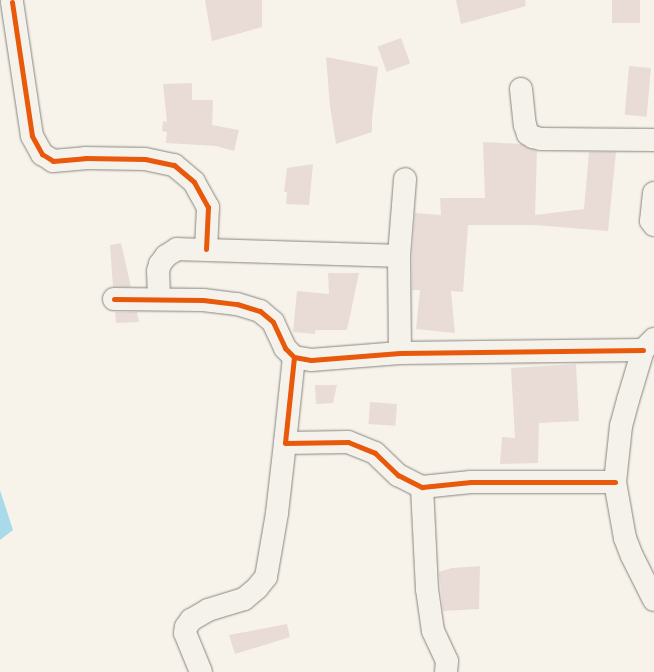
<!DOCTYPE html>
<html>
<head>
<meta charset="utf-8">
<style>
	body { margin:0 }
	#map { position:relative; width:654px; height:672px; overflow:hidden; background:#f7f3ea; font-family:Mynerve,sans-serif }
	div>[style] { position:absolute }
	.water>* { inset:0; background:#a9dae9 }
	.building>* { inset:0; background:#e9dcd6; transform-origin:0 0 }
	.roads { filter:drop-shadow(0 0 1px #878581) drop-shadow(0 0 1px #878581) }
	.street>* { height:22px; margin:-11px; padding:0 11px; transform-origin:11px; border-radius:11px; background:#f5f2ec }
	.cycleway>* { height:5px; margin:-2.5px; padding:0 2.5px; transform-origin:2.5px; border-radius:2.5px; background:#e8590c }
	span { translate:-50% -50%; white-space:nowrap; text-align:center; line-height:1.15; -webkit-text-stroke:3px #fcf5e5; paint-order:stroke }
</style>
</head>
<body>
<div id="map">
	<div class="water">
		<div style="clip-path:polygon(0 490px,13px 530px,0 540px)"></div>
	</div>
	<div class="building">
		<div style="clip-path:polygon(205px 0,262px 0,262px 27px,212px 41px)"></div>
		<div style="clip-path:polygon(456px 0,525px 0,526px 6px,461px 24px)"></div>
		<div style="left:612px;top:0;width:28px;height:23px"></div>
		<div style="left:401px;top:38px;width:27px;height:25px;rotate:70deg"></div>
		<div style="clip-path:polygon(326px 57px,378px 67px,372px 119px,372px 132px,336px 144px,330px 106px)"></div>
		<div style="left:629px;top:66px;width:22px;height:49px;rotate:5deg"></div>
		<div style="clip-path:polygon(192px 83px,192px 100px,213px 100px,212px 125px,239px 130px,234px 151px,216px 146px,166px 143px,167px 132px,162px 131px,163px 121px,167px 122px,163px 84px)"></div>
		<div style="clip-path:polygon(483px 142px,521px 144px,537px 151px,535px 215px,584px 209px,589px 152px,616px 152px,608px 231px,535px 225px,468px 225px,463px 292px,451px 291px,455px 333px,416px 329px,420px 290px,412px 290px,412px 256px,415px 213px,441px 215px,440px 198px,485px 198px)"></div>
		<div style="clip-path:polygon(313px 164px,309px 205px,286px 204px,287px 192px,284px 192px,287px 168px)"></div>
		<div style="clip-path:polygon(121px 243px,131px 287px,113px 287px,110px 245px)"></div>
		<div style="clip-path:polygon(328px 273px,359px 273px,347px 330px,315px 330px,315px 334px,293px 332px,297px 291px,329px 294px)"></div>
		<div style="clip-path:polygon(115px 312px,137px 312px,139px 322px,116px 323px)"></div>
		<div style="clip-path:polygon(576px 364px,579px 421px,539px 423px,538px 463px,500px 464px,502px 437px,515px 438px,511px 368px)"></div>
		<div style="clip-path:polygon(315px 385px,337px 385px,333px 403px,316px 404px)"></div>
		<div style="left:370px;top:402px;width:27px;height:22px;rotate:4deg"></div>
		<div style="clip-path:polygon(480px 566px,479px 609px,443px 611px,439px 572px,452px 568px)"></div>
		<div style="clip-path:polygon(287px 624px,290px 637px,235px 654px,229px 635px)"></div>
	</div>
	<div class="roads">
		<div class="street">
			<div style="left:12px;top:2px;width:135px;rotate:81.5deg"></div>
			<div style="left:32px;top:136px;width:21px;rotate:61deg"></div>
			<div style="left:42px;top:154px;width:13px;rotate:32deg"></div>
			<div style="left:53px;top:161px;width:32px;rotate:-5deg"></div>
			<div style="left:85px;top:158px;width:60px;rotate:1deg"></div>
			<div style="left:145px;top:159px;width:30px;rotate:12deg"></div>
			<div style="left:174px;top:165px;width:26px;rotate:40deg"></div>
			<div style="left:194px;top:182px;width:29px;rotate:61deg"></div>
			<div style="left:208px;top:207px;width:42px;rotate:92.7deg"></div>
			<div style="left:521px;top:89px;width:36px;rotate:84deg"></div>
			<div style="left:525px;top:125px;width:9px;rotate:72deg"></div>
			<div style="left:528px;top:134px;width:6px;rotate:31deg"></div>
			<div style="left:533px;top:137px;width:8px;rotate:14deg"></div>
			<div style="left:541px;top:139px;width:113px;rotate:0.5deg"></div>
			<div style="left:654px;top:193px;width:28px;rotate:96deg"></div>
			<div style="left:651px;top:221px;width:5px;rotate:53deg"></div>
			<div style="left:159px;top:298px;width:27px;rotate:-92deg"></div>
			<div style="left:158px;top:271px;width:7px;rotate:-74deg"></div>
			<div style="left:160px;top:264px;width:10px;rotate:-53deg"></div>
			<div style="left:166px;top:256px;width:13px;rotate:-32deg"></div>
			<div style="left:177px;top:249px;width:222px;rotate:1.8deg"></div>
			<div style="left:114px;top:299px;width:89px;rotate:0.6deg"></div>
			<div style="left:203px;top:300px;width:34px;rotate:7deg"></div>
			<div style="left:237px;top:304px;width:24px;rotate:17deg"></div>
			<div style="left:260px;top:311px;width:17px;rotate:40deg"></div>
			<div style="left:273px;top:322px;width:29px;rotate:65deg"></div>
			<div style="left:285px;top:348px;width:13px;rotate:45deg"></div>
			<div style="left:294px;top:357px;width:17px;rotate:10deg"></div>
			<div style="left:311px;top:360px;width:89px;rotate:-4.5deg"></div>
			<div style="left:400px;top:353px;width:243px;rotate:-0.7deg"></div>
			<div style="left:654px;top:339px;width:16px;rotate:135deg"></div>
			<div style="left:643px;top:350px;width:52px;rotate:106.7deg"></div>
			<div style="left:628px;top:400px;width:27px;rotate:105deg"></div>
			<div style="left:621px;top:426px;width:56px;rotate:96.1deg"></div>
			<div style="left:615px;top:482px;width:57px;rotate:79.9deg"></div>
			<div style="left:625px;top:538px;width:19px;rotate:69deg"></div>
			<div style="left:632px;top:556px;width:49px;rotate:63.4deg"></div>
			<div style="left:400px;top:353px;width:97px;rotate:-90.6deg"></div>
			<div style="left:399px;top:256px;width:77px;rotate:-85.5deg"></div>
			<div style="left:294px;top:357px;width:86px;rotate:96deg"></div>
			<div style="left:285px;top:443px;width:63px;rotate:-0.9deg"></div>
			<div style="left:348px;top:442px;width:29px;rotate:22deg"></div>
			<div style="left:375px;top:453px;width:32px;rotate:44deg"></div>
			<div style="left:398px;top:475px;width:27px;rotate:27deg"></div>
			<div style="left:422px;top:487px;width:49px;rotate:-5.8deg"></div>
			<div style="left:471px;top:482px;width:144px"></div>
			<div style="left:422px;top:487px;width:102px;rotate:87.2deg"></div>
			<div style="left:427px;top:589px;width:42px;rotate:81.9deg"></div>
			<div style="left:433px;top:631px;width:33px;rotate:65deg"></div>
			<div style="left:447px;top:661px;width:11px;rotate:95deg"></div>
			<div style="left:201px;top:672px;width:42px;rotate:-112.3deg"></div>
			<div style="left:185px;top:633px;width:6px;rotate:-81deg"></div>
			<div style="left:186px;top:627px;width:9px;rotate:-54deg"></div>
			<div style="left:191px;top:620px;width:20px;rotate:-30deg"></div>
			<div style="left:208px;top:610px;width:38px;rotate:-17deg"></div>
			<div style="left:244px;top:599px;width:17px;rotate:-40deg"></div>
			<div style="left:257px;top:588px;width:14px;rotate:-51deg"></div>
			<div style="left:266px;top:577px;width:65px;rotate:-80.2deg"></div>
			<div style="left:277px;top:513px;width:70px;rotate:-83.5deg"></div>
		</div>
	</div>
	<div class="cycleway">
		<div style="left:12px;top:2px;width:135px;rotate:81.5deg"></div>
		<div style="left:32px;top:136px;width:21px;rotate:61deg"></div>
		<div style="left:42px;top:154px;width:13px;rotate:32deg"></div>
		<div style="left:53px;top:161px;width:32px;rotate:-5deg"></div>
		<div style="left:85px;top:158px;width:60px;rotate:1deg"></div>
		<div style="left:145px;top:159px;width:30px;rotate:12deg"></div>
		<div style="left:174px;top:165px;width:26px;rotate:40deg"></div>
		<div style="left:194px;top:182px;width:29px;rotate:61deg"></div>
		<div style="left:208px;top:207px;width:42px;rotate:92.7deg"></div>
		<div style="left:114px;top:299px;width:89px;rotate:0.6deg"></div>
		<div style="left:203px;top:300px;width:34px;rotate:7deg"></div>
		<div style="left:237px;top:304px;width:24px;rotate:17deg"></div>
		<div style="left:260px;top:311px;width:17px;rotate:40deg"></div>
		<div style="left:273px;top:322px;width:29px;rotate:65deg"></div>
		<div style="left:285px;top:348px;width:13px;rotate:45deg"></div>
		<div style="left:294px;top:357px;width:17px;rotate:10deg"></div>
		<div style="left:311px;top:360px;width:89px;rotate:-4.5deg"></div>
		<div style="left:400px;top:353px;width:243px;rotate:-0.7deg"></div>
		<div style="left:294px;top:357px;width:86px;rotate:96deg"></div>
		<div style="left:285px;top:443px;width:63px;rotate:-0.9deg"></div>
		<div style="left:348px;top:442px;width:29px;rotate:22deg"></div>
		<div style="left:375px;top:453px;width:32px;rotate:44deg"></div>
		<div style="left:398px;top:475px;width:27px;rotate:27deg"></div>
		<div style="left:422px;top:487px;width:49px;rotate:-5.8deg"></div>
		<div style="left:471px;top:482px;width:144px"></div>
	</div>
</div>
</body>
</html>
